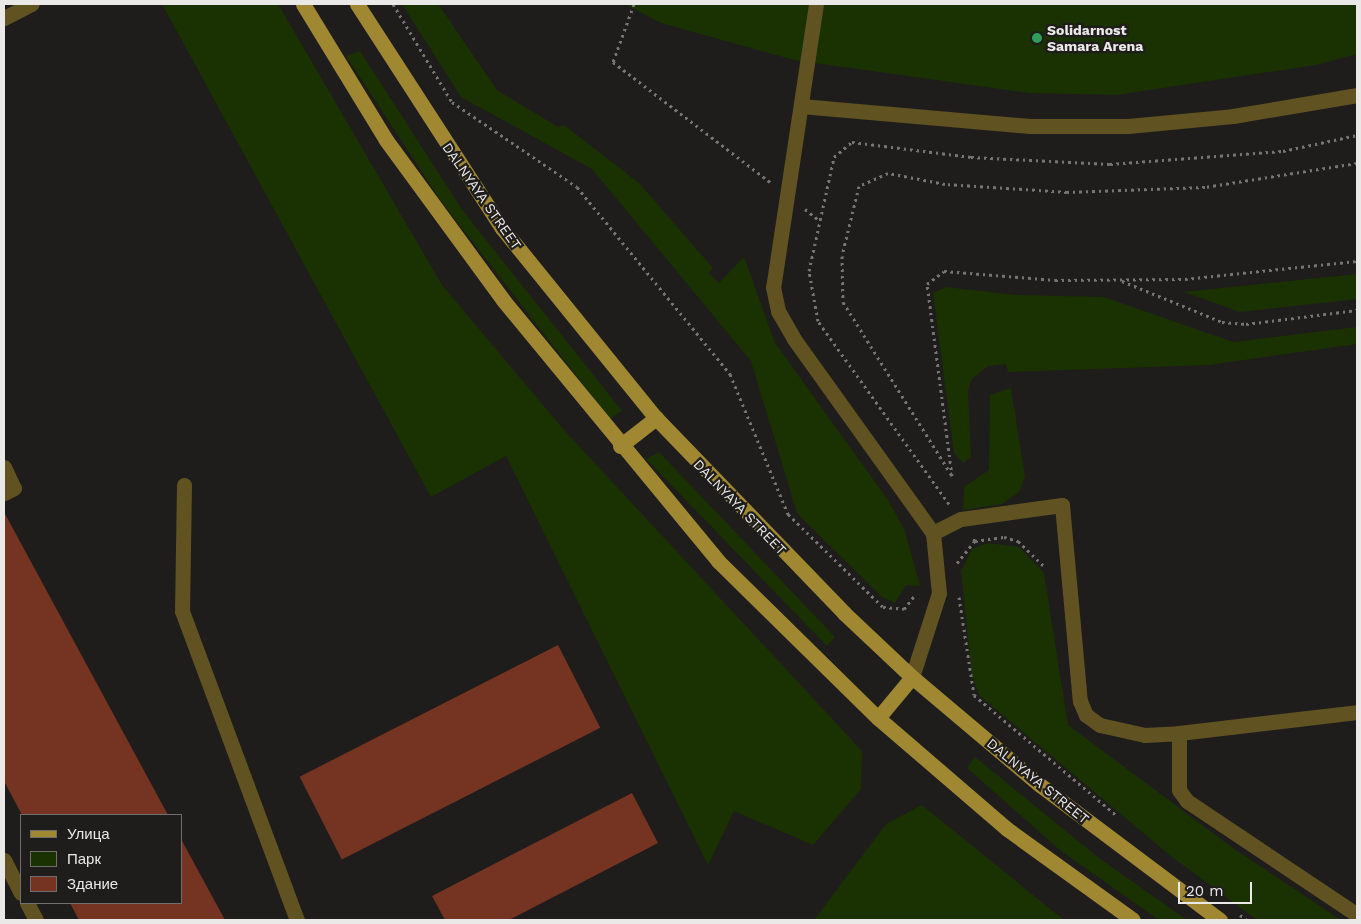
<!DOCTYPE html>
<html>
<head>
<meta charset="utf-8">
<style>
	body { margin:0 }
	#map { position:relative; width:1361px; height:924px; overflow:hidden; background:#1f1d1b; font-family:"Work Sans",sans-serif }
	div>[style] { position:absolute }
	.green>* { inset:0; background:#1a3102 }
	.building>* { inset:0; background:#753321; transform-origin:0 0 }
	.path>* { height:3px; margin-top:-1.5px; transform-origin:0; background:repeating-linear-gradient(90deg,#777573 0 2.5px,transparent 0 6.5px) }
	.minor>* { height:15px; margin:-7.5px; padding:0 7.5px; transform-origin:7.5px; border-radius:7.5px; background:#615321 }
	.major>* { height:15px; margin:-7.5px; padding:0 7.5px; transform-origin:7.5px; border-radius:7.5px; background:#a08833 }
	.dots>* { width:14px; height:14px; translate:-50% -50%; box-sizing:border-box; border:2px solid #1f1d1b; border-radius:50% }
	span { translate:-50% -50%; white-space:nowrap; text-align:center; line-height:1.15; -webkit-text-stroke:4.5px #1f1d1b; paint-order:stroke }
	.poi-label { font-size:14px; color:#eae9e7; font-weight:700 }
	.left { translate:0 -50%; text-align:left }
	.street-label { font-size:14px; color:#eae9e7 }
	.frame { position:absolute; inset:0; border:5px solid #eae9e7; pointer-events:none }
	.legend { position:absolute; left:20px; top:814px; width:162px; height:90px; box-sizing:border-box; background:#1f1d1b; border:1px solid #706f6d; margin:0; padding:6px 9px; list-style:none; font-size:15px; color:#eae9e7 }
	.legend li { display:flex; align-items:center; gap:10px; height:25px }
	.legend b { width:25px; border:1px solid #706f6d }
	.scale { position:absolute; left:1178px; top:882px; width:74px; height:22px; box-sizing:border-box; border:2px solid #eae9e7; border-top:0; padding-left:6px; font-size:15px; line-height:18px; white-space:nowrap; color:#eae9e7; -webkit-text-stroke:4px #1f1d1b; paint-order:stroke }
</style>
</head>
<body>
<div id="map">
	<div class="green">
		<div style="clip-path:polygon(162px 4px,278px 4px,442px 285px,564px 430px,862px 751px,861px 789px,813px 845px,734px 811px,708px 865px,506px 456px,431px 497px)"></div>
		<div style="clip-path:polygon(402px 4px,438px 4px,497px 90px,558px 127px,564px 125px,639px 183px,713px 268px,708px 273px,719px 283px,744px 257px,775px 343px,888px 500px,905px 531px,920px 586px,906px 585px,895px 603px,882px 597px,797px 513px,751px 361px,592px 169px,461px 97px)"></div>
		<div style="clip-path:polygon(624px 4px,1357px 4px,1357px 54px,1316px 65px,1116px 95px,1029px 93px,794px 60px,661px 23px)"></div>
		<div style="clip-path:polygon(360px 51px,463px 211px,622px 411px,610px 419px,441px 201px,346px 56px)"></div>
		<div style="clip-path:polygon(1357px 274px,1357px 299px,1240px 312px,1184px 292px)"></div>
		<div style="clip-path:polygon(946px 287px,1017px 295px,1104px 297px,1233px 342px,1357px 327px,1357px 344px,1209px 365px,1008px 372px,1006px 364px,988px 366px,972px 379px,968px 390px,971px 457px,963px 463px,954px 453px,933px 293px)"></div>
		<div style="clip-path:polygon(1011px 388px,1025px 477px,1019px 492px,1002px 504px,963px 510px,964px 487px,989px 470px,990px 395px)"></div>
		<div style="clip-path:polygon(659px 452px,835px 637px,827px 646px,646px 459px)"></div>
		<div style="clip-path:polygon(988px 543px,1019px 547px,1044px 573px,1068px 725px,1233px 848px,1341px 920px,1257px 920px,1172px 857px,980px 696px,972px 676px,961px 571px,972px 549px)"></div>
		<div style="clip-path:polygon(975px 757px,1099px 858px,1187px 920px,1159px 920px,1061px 851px,967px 768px)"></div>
		<div style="clip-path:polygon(922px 805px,1064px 920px,814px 920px,886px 824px)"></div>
	</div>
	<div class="building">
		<div style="clip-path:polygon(4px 512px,168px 815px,22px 815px,4px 781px)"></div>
		<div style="left:558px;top:645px;width:93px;height:290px;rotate:63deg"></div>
		<div style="clip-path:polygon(632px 793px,658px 843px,509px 920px,445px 920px,432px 896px)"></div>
		<div style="clip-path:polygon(181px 839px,225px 920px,79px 920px,70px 903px,181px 903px)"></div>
	</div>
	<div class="path">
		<div style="left:393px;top:4px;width:114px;rotate:59deg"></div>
		<div style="left:452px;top:102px;width:151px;rotate:34.2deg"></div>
		<div style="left:577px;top:187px;width:242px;rotate:50.7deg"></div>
		<div style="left:730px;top:374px;width:152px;rotate:67.5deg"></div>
		<div style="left:788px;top:514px;width:133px;rotate:44.4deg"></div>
		<div style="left:883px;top:607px;width:21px;rotate:5deg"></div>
		<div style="left:904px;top:609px;width:18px;rotate:-52deg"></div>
		<div style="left:634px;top:4px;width:62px;rotate:109.9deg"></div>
		<div style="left:613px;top:62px;width:198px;rotate:37.4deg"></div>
		<div style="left:1357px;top:163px;width:154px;rotate:171deg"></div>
		<div style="left:1205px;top:187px;width:138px;rotate:177.9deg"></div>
		<div style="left:1067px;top:192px;width:122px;rotate:-176.2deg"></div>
		<div style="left:945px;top:184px;width:58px;rotate:-169.1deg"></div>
		<div style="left:888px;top:173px;width:32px;rotate:156deg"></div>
		<div style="left:859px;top:186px;width:72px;rotate:103.7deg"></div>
		<div style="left:842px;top:256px;width:46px;rotate:88.8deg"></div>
		<div style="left:843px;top:302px;width:205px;rotate:57.9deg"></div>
		<div style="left:952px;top:476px;width:194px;rotate:-97.4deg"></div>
		<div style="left:927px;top:284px;width:21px;rotate:-37deg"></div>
		<div style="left:944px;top:271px;width:111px;rotate:4.6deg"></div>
		<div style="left:1055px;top:280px;width:130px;rotate:-0.4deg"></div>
		<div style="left:1185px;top:279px;width:173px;rotate:-6deg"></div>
		<div style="left:805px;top:209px;width:19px;rotate:39deg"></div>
		<div style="left:1122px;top:281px;width:108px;rotate:22.3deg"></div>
		<div style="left:1222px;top:322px;width:24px;rotate:5deg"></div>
		<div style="left:1246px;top:324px;width:112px;rotate:-7.2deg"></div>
		<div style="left:949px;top:504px;width:225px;rotate:-125.6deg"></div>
		<div style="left:818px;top:321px;width:51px;rotate:-100.2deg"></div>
		<div style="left:809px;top:271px;width:117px;rotate:-77.6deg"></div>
		<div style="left:834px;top:157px;width:23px;rotate:-40deg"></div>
		<div style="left:852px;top:142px;width:120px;rotate:7.2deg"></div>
		<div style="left:971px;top:157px;width:139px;rotate:2.9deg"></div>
		<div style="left:1110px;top:164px;width:173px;rotate:-4.3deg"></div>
		<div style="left:1283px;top:151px;width:76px;rotate:-12.2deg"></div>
		<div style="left:975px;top:541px;width:29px;rotate:-8deg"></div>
		<div style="left:1004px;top:537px;width:15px;rotate:16deg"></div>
		<div style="left:1018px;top:541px;width:35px;rotate:44deg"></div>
		<div style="left:957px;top:563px;width:28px;rotate:-51deg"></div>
		<div style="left:975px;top:541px;width:4px;rotate:-124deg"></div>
		<div style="left:959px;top:597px;width:99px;rotate:81.3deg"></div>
		<div style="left:974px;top:695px;width:185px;rotate:40.2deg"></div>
		<div style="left:1240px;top:915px;width:9px;rotate:36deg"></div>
	</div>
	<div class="minor">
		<div style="left:816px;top:4px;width:286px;rotate:98.6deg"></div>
		<div style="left:773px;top:287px;width:25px;rotate:78deg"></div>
		<div style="left:778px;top:311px;width:32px;rotate:60deg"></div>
		<div style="left:794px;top:339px;width:239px;rotate:54.4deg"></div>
		<div style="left:933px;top:533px;width:60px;rotate:84.3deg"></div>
		<div style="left:939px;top:593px;width:88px;rotate:107.8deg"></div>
		<div style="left:4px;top:18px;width:31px;rotate:-27deg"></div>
		<div style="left:801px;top:106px;width:230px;rotate:5deg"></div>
		<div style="left:1030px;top:126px;width:98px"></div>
		<div style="left:1128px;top:126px;width:105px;rotate:-5.4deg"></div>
		<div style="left:1233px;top:116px;width:126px;rotate:-9.6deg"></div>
		<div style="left:4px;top:467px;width:23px;rotate:65deg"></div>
		<div style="left:14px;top:488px;width:11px;rotate:153deg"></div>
		<div style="left:184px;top:485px;width:126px;rotate:90.9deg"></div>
		<div style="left:182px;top:611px;width:330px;rotate:69.6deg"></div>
		<div style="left:933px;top:533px;width:31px;rotate:-27deg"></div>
		<div style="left:961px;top:519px;width:102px;rotate:-7.9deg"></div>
		<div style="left:1062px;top:505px;width:197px;rotate:84.8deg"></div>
		<div style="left:1080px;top:701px;width:15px;rotate:67deg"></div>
		<div style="left:1086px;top:715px;width:17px;rotate:36deg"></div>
		<div style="left:1100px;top:725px;width:46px;rotate:12.5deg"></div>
		<div style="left:1145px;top:735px;width:34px;rotate:-3deg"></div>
		<div style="left:1179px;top:733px;width:179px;rotate:-6.7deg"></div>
		<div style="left:1179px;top:733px;width:57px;rotate:90deg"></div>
		<div style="left:1179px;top:790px;width:14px;rotate:54deg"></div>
		<div style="left:1187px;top:801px;width:205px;rotate:33.8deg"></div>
		<div style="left:4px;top:860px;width:37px;rotate:63deg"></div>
		<div style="left:27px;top:903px;width:19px;rotate:62deg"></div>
	</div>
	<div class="major">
		<div style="left:303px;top:4px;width:159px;rotate:58.6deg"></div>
		<div style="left:386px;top:140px;width:198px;rotate:53.8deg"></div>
		<div style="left:503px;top:300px;width:338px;rotate:50.5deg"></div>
		<div style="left:718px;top:561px;width:224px;rotate:44.5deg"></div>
		<div style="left:878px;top:718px;width:170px;rotate:40.7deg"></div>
		<div style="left:1007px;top:829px;width:155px;rotate:35.8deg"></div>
		<div style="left:357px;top:4px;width:267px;rotate:57.1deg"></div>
		<div style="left:502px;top:228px;width:245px;rotate:51deg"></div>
		<div style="left:656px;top:418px;width:271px;rotate:46deg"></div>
		<div style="left:844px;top:613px;width:93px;rotate:43.3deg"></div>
		<div style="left:912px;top:677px;width:167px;rotate:40.2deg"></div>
		<div style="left:1040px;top:785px;width:225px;rotate:36.9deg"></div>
		<div style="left:620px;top:446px;width:46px;rotate:-37.9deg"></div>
		<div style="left:878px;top:718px;width:53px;rotate:-50.3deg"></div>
	</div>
	<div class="dots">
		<div style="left:1037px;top:38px;background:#2e9e5b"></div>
	</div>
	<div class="poi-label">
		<span class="left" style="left:1047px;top:38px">Solidarnost<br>Samara Arena</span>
	</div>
	<div class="street-label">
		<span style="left:482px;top:196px;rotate:55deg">DALNYAYA STREET</span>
		<span style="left:740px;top:507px;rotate:46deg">DALNYAYA STREET</span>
		<span style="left:1038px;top:781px;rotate:39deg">DALNYAYA STREET</span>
	</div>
	<div class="frame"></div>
	<ul class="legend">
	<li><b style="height:6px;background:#a08833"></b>Улица</li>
	<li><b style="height:14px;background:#1a3102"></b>Парк</li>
	<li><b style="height:14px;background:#753321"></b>Здание</li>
	</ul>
	<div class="scale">20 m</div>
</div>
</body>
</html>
